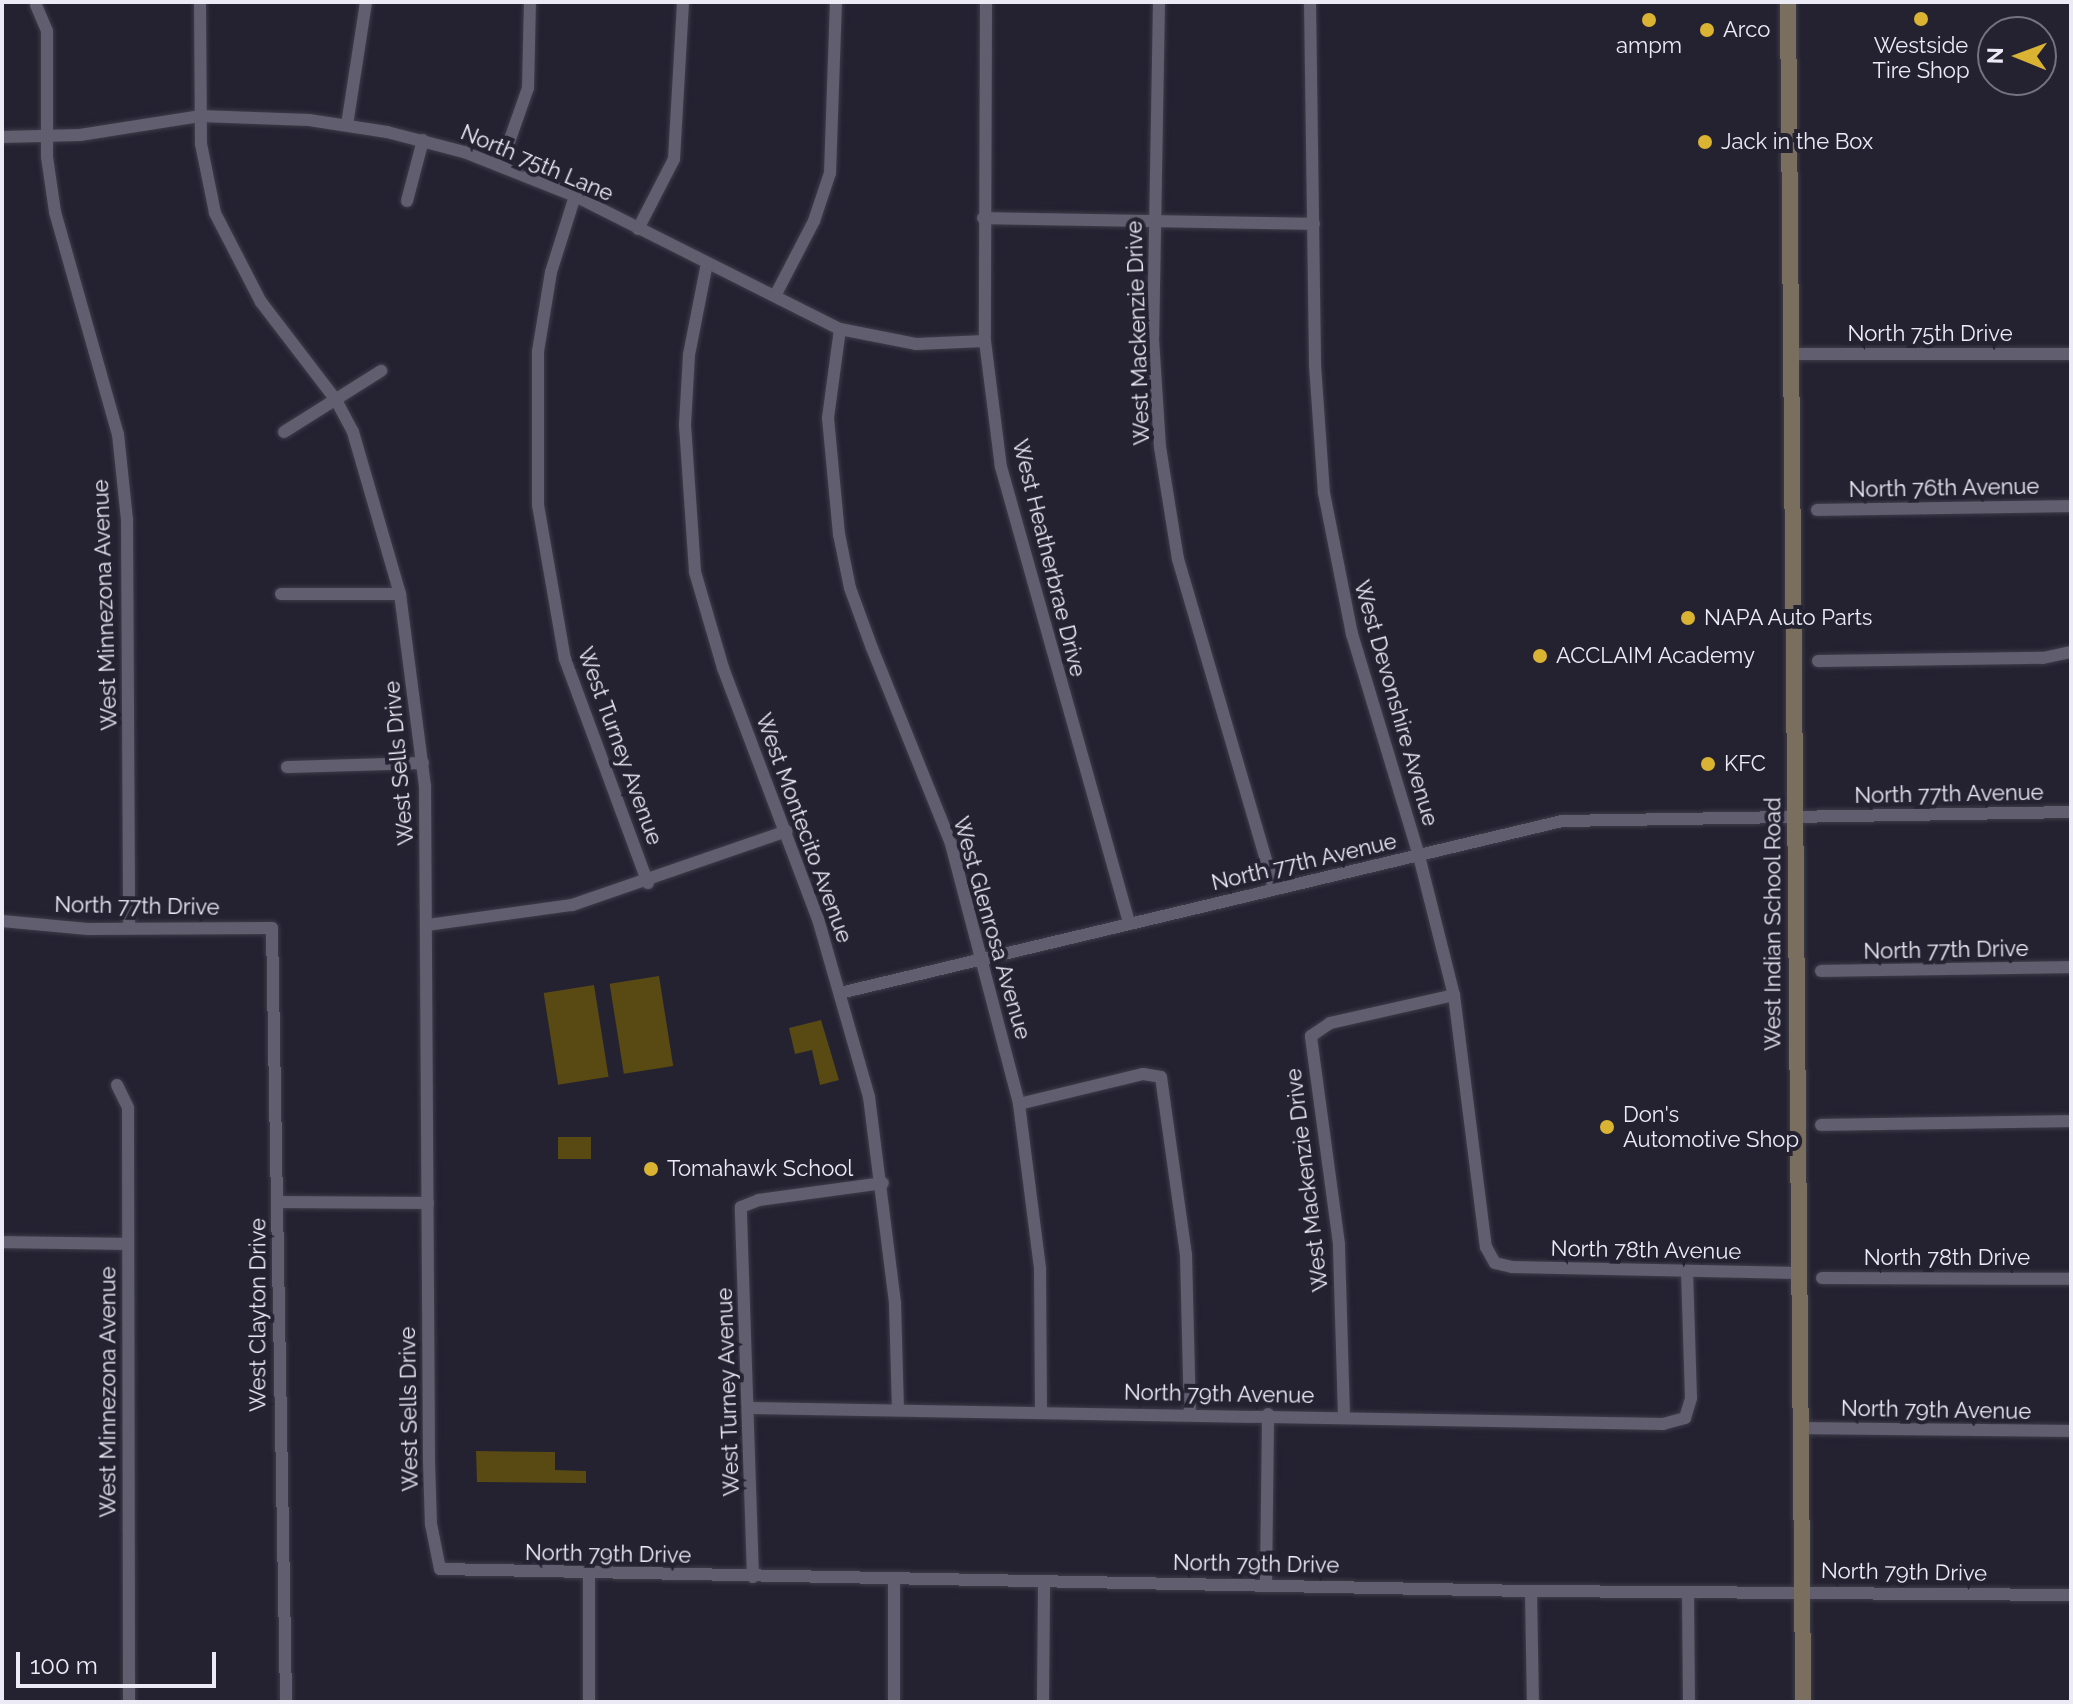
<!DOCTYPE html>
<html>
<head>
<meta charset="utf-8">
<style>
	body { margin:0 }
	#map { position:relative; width:2073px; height:1704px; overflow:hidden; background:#242231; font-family:Raleway,sans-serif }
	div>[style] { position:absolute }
	.green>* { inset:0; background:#594913; transform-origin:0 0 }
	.roads { filter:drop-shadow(0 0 2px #3e3c49) drop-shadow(0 0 2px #3e3c49) }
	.minor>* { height:12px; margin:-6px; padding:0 6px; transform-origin:6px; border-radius:6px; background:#615e70 }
	.secondary>* { height:16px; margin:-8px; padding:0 8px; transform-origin:8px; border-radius:8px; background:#7a6f5e }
	.dots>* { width:22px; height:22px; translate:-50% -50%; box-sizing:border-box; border:4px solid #242231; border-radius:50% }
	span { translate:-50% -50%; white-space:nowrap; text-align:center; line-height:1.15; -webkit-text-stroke:8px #242231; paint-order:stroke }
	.poi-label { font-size:22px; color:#ecebf5 }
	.left { translate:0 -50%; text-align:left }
	.street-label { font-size:22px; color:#ecebf5 }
	.frame { position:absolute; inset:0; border:4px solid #ecebf5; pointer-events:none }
	.north { position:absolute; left:1977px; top:16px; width:80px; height:80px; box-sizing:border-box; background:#242231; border:2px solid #74727f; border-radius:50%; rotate:271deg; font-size:22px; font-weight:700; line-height:32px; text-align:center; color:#ecebf5 }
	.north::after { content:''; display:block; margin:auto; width:28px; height:36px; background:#dab333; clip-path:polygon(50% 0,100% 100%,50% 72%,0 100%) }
	.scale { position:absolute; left:16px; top:1652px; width:200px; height:36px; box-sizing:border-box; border:4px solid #ecebf5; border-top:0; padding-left:10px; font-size:24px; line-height:28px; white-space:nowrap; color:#ecebf5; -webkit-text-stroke:6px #242231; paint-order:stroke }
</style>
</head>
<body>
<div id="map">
	<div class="green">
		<div style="left:659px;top:976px;width:91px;height:50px;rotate:81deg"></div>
		<div style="left:594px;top:985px;width:93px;height:51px;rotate:81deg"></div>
		<div style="clip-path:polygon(821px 1020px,839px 1080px,820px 1085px,812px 1050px,795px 1054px,789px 1028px)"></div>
		<div style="left:558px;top:1137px;width:33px;height:22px"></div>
		<div style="clip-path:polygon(476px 1451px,555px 1452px,555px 1470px,586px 1471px,586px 1483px,477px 1482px)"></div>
	</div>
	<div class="roads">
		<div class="minor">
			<div style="left:200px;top:2px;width:142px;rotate:89.6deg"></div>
			<div style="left:201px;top:144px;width:70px;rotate:78.5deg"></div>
			<div style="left:215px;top:213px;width:100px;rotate:62.7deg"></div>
			<div style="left:261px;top:302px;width:123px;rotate:52.6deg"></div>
			<div style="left:336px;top:400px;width:36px;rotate:62deg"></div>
			<div style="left:353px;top:432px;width:169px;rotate:73.8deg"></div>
			<div style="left:400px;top:594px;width:194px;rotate:82.6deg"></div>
			<div style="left:425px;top:786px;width:676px;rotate:89.66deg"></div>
			<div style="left:429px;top:1462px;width:62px;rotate:88.2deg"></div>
			<div style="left:431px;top:1524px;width:46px;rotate:78.7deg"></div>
			<div style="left:440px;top:1569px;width:1091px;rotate:1.16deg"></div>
			<div style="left:1531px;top:1591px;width:540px;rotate:0.42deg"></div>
			<div style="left:986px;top:2px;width:339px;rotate:90.2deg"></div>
			<div style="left:985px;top:341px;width:127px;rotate:82.8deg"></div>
			<div style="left:1001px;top:467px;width:474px;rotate:74.3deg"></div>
			<div style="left:1159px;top:2px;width:337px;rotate:91deg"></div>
			<div style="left:1153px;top:339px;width:108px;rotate:86.3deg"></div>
			<div style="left:1160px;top:447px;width:113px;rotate:80.9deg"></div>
			<div style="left:1178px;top:559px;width:342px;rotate:73.7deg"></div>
			<div style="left:1310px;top:2px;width:363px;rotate:89.2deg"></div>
			<div style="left:1315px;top:365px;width:128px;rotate:86deg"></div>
			<div style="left:1324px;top:493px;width:144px;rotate:78.8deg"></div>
			<div style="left:1352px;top:634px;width:232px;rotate:73.2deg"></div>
			<div style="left:1419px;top:856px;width:143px;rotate:75.9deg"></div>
			<div style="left:1454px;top:995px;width:254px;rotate:82.8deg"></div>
			<div style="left:1486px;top:1247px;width:18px;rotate:61deg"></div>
			<div style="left:1495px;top:1263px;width:17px;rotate:13deg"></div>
			<div style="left:1512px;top:1267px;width:286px;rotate:1.2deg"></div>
			<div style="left:36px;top:5px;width:28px;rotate:67deg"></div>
			<div style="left:47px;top:31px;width:126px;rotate:90deg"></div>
			<div style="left:47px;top:157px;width:56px;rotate:81.7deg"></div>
			<div style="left:55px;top:212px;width:231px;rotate:74.2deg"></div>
			<div style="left:118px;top:434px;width:85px;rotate:84deg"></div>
			<div style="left:127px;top:519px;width:409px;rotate:89.7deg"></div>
			<div style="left:347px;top:125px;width:124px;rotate:-81.2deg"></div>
			<div style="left:2px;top:137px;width:78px;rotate:-1.5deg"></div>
			<div style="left:80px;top:135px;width:121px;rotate:-9deg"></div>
			<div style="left:200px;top:116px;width:109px;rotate:2.1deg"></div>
			<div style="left:309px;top:120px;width:79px;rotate:8.7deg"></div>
			<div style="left:387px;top:132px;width:80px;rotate:14.6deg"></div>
			<div style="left:464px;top:152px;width:119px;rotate:21.6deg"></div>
			<div style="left:575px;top:196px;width:297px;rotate:26.7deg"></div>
			<div style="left:840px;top:329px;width:77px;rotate:11.2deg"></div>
			<div style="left:916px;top:344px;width:69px;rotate:-2.5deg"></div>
			<div style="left:501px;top:165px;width:82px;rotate:-70.7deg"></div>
			<div style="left:528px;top:88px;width:86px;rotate:-88.7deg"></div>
			<div style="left:575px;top:196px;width:80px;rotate:107.5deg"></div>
			<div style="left:551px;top:272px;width:80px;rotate:99.3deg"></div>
			<div style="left:538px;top:351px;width:154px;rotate:90deg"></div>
			<div style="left:538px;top:505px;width:156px;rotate:80.1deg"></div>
			<div style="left:565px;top:659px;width:239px;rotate:69.7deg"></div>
			<div style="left:407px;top:201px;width:63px;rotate:-75.3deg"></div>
			<div style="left:983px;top:218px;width:331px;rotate:1deg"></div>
			<div style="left:638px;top:229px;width:79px;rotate:-62.8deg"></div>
			<div style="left:674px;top:159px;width:157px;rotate:-86.7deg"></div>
			<div style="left:707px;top:263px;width:94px;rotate:101.1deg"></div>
			<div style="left:689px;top:355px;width:70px;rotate:93.3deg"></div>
			<div style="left:685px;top:425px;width:147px;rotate:86.1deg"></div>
			<div style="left:695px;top:572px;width:100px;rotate:73.7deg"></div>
			<div style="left:723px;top:668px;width:268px;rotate:69.3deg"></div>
			<div style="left:818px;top:919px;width:185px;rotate:74deg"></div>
			<div style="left:869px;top:1097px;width:208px;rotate:82.8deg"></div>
			<div style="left:895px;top:1303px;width:106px;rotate:88.4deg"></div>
			<div style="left:775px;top:296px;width:85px;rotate:-62.5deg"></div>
			<div style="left:814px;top:221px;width:51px;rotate:-71.6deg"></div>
			<div style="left:830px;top:173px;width:171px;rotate:-88deg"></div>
			<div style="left:840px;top:329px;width:90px;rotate:97.7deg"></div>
			<div style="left:828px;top:418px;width:117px;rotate:84.6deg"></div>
			<div style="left:839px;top:534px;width:55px;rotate:78.5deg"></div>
			<div style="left:850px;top:588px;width:64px;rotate:69.9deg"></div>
			<div style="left:872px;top:648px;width:211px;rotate:68deg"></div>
			<div style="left:951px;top:844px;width:269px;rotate:75.3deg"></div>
			<div style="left:1019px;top:1104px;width:166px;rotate:82.7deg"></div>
			<div style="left:1040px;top:1269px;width:142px;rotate:89.6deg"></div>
			<div style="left:1789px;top:354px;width:282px"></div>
			<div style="left:284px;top:432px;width:115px;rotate:-32.2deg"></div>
			<div style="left:1817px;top:510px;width:254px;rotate:-0.9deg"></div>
			<div style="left:281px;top:594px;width:119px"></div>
			<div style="left:1818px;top:661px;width:225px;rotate:-0.8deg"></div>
			<div style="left:2043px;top:658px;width:29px;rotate:-12deg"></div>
			<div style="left:287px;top:767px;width:136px;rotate:-1.7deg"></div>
			<div style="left:2px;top:921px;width:86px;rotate:5.3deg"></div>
			<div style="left:88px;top:929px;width:184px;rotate:-0.3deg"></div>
			<div style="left:272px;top:928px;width:774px;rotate:88.96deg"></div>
			<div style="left:427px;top:925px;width:146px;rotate:-7.9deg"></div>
			<div style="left:572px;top:905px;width:227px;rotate:-19deg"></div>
			<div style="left:1821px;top:971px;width:250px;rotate:-0.9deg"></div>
			<div style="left:840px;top:993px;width:742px;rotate:-13.4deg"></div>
			<div style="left:1562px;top:821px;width:509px;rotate:-1.01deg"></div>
			<div style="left:117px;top:1085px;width:25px;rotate:64deg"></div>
			<div style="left:128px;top:1108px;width:594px;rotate:89.9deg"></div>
			<div style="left:1019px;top:1104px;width:128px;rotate:-13.6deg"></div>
			<div style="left:1143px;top:1074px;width:18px;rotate:9deg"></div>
			<div style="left:1161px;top:1077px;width:179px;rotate:82deg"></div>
			<div style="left:1186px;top:1254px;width:160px;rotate:88.6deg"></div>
			<div style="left:1821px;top:1125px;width:250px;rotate:-0.9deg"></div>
			<div style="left:277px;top:1202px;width:151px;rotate:0.4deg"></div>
			<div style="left:2px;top:1242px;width:125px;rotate:0.9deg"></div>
			<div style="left:1822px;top:1278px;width:249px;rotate:0.2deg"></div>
			<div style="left:751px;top:1408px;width:912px;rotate:1.01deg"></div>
			<div style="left:1663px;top:1424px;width:23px;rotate:-15deg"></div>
			<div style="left:1685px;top:1418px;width:21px;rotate:-73deg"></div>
			<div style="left:1691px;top:1398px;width:126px;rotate:-91.8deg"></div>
			<div style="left:1344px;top:1416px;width:172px;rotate:-91.7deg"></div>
			<div style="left:1339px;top:1244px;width:210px;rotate:-97.7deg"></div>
			<div style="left:1311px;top:1036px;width:23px;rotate:-34deg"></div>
			<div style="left:1330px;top:1023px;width:127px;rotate:-12.7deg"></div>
			<div style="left:1800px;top:1428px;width:271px;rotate:0.6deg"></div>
			<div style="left:753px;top:1577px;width:370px;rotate:-91.9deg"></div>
			<div style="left:741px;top:1207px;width:19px;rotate:-21deg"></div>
			<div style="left:759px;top:1200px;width:125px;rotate:-7.8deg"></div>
			<div style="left:894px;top:1579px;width:123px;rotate:90deg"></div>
			<div style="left:1266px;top:1583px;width:169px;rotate:-89.3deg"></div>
			<div style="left:1531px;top:1591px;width:111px;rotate:89deg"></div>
			<div style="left:1688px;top:1592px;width:110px;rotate:89.5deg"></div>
			<div style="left:589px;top:1702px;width:128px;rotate:-90deg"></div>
			<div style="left:1043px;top:1702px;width:121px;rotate:-89.5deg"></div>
		</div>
		<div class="secondary">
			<div style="left:1788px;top:2px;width:1700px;rotate:89.49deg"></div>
		</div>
	</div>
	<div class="dots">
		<div style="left:1921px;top:19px;background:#dab333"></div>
		<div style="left:1649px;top:20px;background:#dab333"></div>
		<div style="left:1707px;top:30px;background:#dab333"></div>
		<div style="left:1705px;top:142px;background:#dab333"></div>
		<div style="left:1688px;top:618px;background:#dab333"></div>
		<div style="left:1540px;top:656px;background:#dab333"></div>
		<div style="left:1708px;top:764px;background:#dab333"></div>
		<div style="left:1607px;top:1127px;background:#dab333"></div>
		<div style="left:651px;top:1169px;background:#dab333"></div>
	</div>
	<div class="poi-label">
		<span class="left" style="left:1723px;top:30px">Arco</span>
		<span style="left:1921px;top:58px">Westside<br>Tire Shop</span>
		<span style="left:1649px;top:46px">ampm</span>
		<span class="left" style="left:1721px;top:142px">Jack in the Box</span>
		<span class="left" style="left:1704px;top:618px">NAPA Auto Parts</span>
		<span class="left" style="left:1556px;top:656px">ACCLAIM Academy</span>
		<span class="left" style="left:1724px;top:764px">KFC</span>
		<span class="left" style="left:1623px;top:1127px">Don's<br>Automotive Shop</span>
		<span class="left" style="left:667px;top:1169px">Tomahawk School</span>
	</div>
	<div class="street-label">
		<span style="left:537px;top:163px;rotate:23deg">North 75th Lane</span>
		<span style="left:1138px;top:333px;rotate:-92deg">West Mackenzie Drive</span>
		<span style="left:1930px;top:334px">North 75th Drive</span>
		<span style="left:1944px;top:488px;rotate:-1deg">North 76th Avenue</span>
		<span style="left:1049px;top:558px;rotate:76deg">West Heatherbrae Drive</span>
		<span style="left:105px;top:605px;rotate:-92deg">West Minnezona Avenue</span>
		<span style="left:1396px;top:703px;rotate:74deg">West Devonshire Avenue</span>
		<span style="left:620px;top:746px;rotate:70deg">West Turney Avenue</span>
		<span style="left:399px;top:763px;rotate:-95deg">West Sells Drive</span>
		<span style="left:1949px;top:794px;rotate:-1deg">North 77th Avenue</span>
		<span style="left:804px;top:828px;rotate:70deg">West Montecito Avenue</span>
		<span style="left:1304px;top:862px;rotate:-13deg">North 77th Avenue</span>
		<span style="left:137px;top:906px;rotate:1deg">North 77th Drive</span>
		<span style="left:1773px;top:924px;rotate:-90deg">West Indian School Road</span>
		<span style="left:992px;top:928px;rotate:74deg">West Glenrosa Avenue</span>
		<span style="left:1946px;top:950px;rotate:-1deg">North 77th Drive</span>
		<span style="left:1307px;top:1180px;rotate:-97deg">West Mackenzie Drive</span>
		<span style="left:1646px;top:1250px;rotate:1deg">North 78th Avenue</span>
		<span style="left:1947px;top:1258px">North 78th Drive</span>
		<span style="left:258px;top:1315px;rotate:-90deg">West Clayton Drive</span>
		<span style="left:108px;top:1392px;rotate:-90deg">West Minnezona Avenue</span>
		<span style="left:728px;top:1392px;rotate:-92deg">West Turney Avenue</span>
		<span style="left:1219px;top:1394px;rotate:1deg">North 79th Avenue</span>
		<span style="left:409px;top:1409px;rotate:-91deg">West Sells Drive</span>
		<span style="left:1936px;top:1410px;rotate:1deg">North 79th Avenue</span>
		<span style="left:608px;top:1554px;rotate:1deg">North 79th Drive</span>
		<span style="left:1256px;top:1564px;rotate:1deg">North 79th Drive</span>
		<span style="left:1904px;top:1572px;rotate:1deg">North 79th Drive</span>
	</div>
	<div class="frame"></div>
	<div class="north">N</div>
	<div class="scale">100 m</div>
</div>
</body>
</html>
